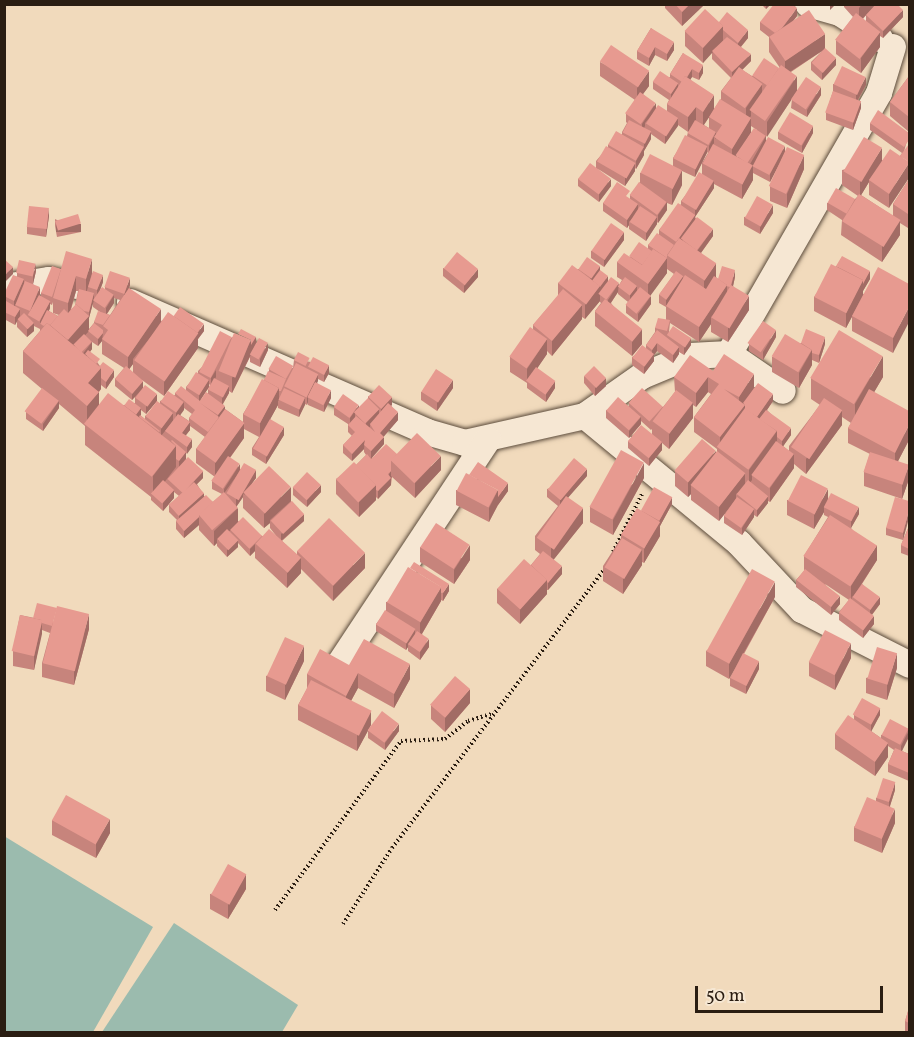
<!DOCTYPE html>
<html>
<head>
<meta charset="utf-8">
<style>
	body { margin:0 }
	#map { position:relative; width:914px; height:1037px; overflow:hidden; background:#f1dabc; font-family:Vollkorn,serif }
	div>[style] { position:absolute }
	.water>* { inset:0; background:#9bbbae }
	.path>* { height:4px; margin-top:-2px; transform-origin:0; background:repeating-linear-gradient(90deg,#2a1d12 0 1.5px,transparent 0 4.5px) }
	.roads { filter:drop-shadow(0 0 2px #5c4c3c) drop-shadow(0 0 2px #5c4c3c) }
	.street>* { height:26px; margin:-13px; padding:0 13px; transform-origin:13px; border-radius:13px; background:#f6e7d3 }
	.wall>* { inset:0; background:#c7847c }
	.shaded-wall>* { inset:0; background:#a26c65; transform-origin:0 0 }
	.building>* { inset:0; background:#e79a90; transform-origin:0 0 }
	span { translate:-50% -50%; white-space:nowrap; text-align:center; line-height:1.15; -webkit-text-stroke:6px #f6e7d3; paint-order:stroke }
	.frame { position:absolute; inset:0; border:6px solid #2a1d12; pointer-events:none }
	.scale { position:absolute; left:695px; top:986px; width:188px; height:27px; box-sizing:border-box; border:3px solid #2a1d12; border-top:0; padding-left:8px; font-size:18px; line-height:21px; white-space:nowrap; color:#2a1d12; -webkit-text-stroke:4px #f6e7d3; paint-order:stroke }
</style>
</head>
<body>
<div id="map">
	<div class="water">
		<div style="clip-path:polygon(4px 836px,153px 927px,93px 1032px,5px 1032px)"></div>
		<div style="clip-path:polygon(174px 923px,298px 1005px,282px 1032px,102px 1032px)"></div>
	</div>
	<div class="path">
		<div style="left:613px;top:552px;width:65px;rotate:-63.4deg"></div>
		<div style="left:275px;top:910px;width:211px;rotate:-53.3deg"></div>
		<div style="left:401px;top:741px;width:44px;rotate:-2.6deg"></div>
		<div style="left:445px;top:739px;width:29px;rotate:-38deg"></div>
		<div style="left:468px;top:721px;width:27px;rotate:-17deg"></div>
		<div style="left:343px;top:924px;width:90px;rotate:-57.2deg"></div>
		<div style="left:392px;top:848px;width:353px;rotate:-52.7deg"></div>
	</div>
	<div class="roads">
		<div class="street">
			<div style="left:808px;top:4px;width:33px;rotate:16deg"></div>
			<div style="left:840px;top:13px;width:48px;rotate:33deg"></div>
			<div style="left:4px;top:287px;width:46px;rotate:-8.8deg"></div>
			<div style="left:49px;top:280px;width:33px;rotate:12deg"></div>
			<div style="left:130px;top:302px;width:324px;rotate:23.6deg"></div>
			<div style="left:427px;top:432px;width:40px;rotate:16deg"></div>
			<div style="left:465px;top:443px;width:123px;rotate:-12.7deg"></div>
			<div style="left:585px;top:416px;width:70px;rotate:-35.1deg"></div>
			<div style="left:642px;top:376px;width:52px;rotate:-22.6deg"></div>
			<div style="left:690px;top:356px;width:39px;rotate:-3deg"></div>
			<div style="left:729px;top:354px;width:65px;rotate:34.4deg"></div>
			<div style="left:729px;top:354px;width:301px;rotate:-60.1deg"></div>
			<div style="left:879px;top:93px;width:48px;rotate:-73.1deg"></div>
			<div style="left:585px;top:416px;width:200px;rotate:39.5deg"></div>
			<div style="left:739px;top:543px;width:92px;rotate:46.8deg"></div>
			<div style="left:802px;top:610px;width:121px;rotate:27deg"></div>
			<div style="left:338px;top:666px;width:272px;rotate:-56.5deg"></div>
		</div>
	</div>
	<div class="wall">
		<div style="clip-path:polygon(665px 4px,705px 4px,682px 26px,665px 8px)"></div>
		<div style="clip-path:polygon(761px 4px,771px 4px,766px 9px)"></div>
		<div style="clip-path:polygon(evenodd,844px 4px,897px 4px,903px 17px,883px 38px,880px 36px,880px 47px,861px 73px,836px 54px,836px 40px,853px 17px,844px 7px,844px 4px,867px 14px,866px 15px,866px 22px,863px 19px,867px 14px)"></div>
		<div style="clip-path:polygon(evenodd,797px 16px,793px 21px,825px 49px,836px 65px,822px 80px,811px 70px,811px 62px,822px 51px,791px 72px,797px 90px,821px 95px,807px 117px,791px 108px,792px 99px,766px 137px,766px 140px,785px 151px,804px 169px,787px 208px,770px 201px,770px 186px,780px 163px,770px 182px,753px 173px,753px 167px,753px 180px,742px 199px,714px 184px,714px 188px,695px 217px,713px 236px,701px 253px,716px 277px,718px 279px,735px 277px,733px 286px,749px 310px,728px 342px,711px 332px,711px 324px,699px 342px,670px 323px,669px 332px,691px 345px,684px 355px,679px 352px,679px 354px,673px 363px,657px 351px,654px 355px,654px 361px,644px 374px,632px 365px,632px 357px,646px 348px,646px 345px,655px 332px,655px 328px,666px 320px,666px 307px,659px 303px,659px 295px,674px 274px,667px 269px,667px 266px,667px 273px,650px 295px,651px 304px,638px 322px,626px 313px,626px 305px,628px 302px,618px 294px,618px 292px,611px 303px,642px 344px,632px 356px,595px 326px,595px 311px,601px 303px,600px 302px,600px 294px,600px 301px,585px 319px,582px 317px,582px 319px,552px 356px,547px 351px,547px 354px,537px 368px,555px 388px,546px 402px,527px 388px,527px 383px,510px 372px,510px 357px,533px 330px,533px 325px,558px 296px,558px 283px,578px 269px,600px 271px,608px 282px,619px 285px,622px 280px,617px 277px,617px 262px,648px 249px,648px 245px,659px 235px,659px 230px,681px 204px,681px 201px,702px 174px,702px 163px,708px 153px,707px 152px,695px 177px,682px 171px,682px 185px,672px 205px,667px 203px,667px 210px,658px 223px,657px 222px,657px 224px,646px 241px,629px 229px,629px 225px,627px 228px,603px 211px,603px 203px,630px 199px,630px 195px,640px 182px,640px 173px,673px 166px,673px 158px,687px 136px,688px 132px,678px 125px,665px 144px,651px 134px,651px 139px,644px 151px,644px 155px,636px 169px,635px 168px,635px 171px,625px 186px,598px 169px,611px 186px,599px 202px,578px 186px,578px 179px,596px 168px,596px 161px,608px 147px,608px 145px,622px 134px,622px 132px,627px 123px,626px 122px,626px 114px,635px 100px,600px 76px,600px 62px,649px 86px,643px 94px,656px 108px,667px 111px,667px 104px,669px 100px,653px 89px,653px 82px,670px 77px,670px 74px,683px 53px,703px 73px,699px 80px,692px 77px,690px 79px,714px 109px,721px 99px,721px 91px,731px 78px,712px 59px,712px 52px,703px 63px,685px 46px,685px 31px,719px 22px,748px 38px,741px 47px,751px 61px,742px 70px,752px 76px,780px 68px,769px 52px,769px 37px,760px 30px,760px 22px,797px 16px,709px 117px,709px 128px,704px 125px,709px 117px,797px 16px,751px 126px,757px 130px,738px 157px,737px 156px,751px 126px)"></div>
		<div style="clip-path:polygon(651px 28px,674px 50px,667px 61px,655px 55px,649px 66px,637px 59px,637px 51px)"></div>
		<div style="clip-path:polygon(909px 76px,909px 132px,890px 116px,890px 102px)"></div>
		<div style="clip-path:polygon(833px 84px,866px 85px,858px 100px,861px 108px,853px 130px,826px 120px,826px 113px,833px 91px)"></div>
		<div style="clip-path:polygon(870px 123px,909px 133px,889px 208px,869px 195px,869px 182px,861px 195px,893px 216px,893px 204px,909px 179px,908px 228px,900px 223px,900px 235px,882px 262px,841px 235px,842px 220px,827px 210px,827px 203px,855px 199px,858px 196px,842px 185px,842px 170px,900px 156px,902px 153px,870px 130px)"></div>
		<div style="clip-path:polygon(778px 132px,813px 133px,802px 153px,778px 139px)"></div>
		<div style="clip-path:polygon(773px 213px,760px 234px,744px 225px,744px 217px)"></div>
		<div style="clip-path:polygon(49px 216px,46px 237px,27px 234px,27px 227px)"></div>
		<div style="clip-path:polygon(55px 219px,81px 232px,57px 237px,55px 226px)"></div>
		<div style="clip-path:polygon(909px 226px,909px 237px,908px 236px,908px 229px)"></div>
		<div style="clip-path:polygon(624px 240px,604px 267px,591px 258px,591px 251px)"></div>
		<div style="clip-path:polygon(836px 266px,870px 279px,863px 291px,863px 294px,909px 284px,893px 353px,852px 331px,852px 317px,846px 328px,814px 311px,814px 297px)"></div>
		<div style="clip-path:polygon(443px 268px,478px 277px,464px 293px,443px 276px)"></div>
		<div style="clip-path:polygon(evenodd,61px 269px,92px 273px,103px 282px,100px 290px,105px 289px,105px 287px,130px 285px,129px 288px,161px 321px,174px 316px,204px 331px,198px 339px,198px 348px,164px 396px,142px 380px,143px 388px,157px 401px,146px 414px,141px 410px,141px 416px,145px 419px,145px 416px,160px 403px,160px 401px,175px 395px,175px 393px,186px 390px,186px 387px,198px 373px,198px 371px,232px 337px,256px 344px,268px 350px,260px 367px,250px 362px,250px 357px,232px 393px,229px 391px,229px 393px,223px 404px,225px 409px,243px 422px,243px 414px,269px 372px,269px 369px,293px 368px,294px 360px,310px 362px,329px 373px,324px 382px,318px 379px,317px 383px,331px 398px,324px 412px,308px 405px,308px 402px,307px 405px,305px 404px,299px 417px,278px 408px,278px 405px,270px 419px,284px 435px,266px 464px,252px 455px,252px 448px,259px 437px,244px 429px,244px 438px,230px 458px,240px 469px,256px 478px,251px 484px,291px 501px,304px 521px,282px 541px,297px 555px,297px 551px,365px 568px,333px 601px,301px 569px,301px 573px,287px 588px,255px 558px,255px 551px,250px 556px,238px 543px,238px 547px,227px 557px,217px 546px,217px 543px,214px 546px,199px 530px,199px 525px,184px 538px,176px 529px,176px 521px,177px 520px,169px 512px,169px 505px,179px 496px,174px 492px,174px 498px,163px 511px,151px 500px,151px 497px,85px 445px,85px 426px,59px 404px,59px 408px,43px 431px,26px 419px,26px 412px,42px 389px,23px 373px,23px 351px,40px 331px,40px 329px,34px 326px,34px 331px,27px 337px,17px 327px,17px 321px,15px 325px,4px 319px,4px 294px,17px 276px,17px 273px,36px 271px,33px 284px,40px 294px,38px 297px,41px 296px,41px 293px,61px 269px,76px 291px,78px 291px,75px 306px,71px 310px,76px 291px,61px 269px,114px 298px,120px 300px,110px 315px,107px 314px,114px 303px,114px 298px,61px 269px,53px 302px,53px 313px,59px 315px,58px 316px,49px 311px,50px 308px,50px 304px,52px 305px,53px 302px,61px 269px,93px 302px,93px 307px,100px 312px,94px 322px,94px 323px,89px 329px,89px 318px,93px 302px,61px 269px,102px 341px,102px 354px,124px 368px,115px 379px,115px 386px,132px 400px,135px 397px,135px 403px,124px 405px,99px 405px,99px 392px,101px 389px,101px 385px,106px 389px,114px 377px,100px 366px,90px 352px,92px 349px,92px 342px,98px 346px,102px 341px,61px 269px,133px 364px,133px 373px,129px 369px,133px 364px,61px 269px,209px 384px,210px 385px,208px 390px,208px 393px,200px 401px,209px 387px,209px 384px,61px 269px,184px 408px,192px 414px,189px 418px,189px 421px,180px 415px,184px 408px,61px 269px,190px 426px,205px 437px,196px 449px,196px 463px,215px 477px,212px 481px,212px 489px,222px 494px,213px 502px,204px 496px,197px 484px,203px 478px,186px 459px,186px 454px,192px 447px,186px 435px,190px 430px,190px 426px,61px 269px,243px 497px,243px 508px,264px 528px,270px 523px,270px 528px,277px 537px,262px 536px,238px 521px,237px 506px,243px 497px)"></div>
		<div style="clip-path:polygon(776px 337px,763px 360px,749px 351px,749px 344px)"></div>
		<div style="clip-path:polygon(801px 343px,825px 344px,819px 363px,812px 360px,812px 365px,799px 388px,772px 372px,772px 357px)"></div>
		<div style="clip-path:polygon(713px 371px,754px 388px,773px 401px,767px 410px,791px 435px,783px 446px,789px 451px,789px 446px,820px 405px,811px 399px,811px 378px,883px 377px,874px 392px,909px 440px,898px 461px,909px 479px,902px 499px,864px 486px,864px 472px,870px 454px,848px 443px,848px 428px,851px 423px,842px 417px,842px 425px,806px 474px,794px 464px,794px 468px,770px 502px,768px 501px,768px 503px,757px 517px,754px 515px,754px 517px,742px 535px,724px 523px,724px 516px,728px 510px,719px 521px,691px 500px,691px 494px,688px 497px,675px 486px,675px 471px,717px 452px,717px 449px,694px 432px,694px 417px,711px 394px,708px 392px,696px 407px,693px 405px,693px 418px,669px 449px,662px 443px,662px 450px,649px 466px,628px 448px,628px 441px,652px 434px,652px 429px,651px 430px,641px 421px,641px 424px,629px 438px,606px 418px,606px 410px,629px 406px,629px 403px,663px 407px,675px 392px,674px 377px)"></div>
		<div style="clip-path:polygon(584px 376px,606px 386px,595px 396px,584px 383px)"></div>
		<div style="clip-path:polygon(453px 388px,437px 411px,421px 400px,421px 392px)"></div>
		<div style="clip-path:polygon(368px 396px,392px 405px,391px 405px,398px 420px,383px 437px,384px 444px,371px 458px,397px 454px,441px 470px,415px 498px,392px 477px,391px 485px,378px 499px,376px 497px,376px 500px,359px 517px,336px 494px,336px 479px,356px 465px,366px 455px,364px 452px,364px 449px,352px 461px,343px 453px,343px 445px,352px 436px,348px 432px,348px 424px,334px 415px,334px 407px,359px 408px,368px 399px)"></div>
		<div style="clip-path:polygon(587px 476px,568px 497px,583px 523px,553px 560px,562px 574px,548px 590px,547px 590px,547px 594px,520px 624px,497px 603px,497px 589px,531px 565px,540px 554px,535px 550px,535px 536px,558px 506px,547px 497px,547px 489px)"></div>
		<div style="clip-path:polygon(644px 478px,613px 535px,590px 522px,590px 507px)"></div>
		<div style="clip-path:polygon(293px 487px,321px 492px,307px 507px,293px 495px)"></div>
		<div style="clip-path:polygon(456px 490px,508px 491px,498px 505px,498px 504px,489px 522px,456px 505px)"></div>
		<div style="clip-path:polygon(828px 499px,859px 514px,851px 528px,877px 560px,862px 584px,880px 604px,872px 615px,874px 624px,863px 638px,839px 620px,839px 612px,849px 600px,825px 584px,840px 604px,831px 615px,796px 587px,796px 580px,804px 571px,804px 556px,828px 517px,824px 515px,824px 512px,814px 529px,787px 515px,787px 500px)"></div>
		<div style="clip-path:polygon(909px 501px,903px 540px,909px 526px,909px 556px,901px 553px,901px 545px,903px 540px,886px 535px,886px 528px)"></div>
		<div style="clip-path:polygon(672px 504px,660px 526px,660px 536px,644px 563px,642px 562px,642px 565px,623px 594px,603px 581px,603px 566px,621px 538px,621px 535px,641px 511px)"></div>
		<div style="clip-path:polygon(420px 547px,470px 560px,454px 584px,420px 562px)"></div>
		<div style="clip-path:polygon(449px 591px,443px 601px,441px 600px,441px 601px,422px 634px,429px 647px,420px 660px,408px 651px,408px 647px,406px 650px,376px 631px,376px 624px,386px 611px,386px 602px)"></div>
		<div style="clip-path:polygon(775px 597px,744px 654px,759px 669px,746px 694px,730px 686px,730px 678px,737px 666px,729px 679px,706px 666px,706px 651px)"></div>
		<div style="clip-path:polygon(20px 615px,89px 629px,74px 685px,42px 677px,42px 663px,50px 633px,42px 630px,34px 670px,13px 666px,13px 651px)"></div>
		<div style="clip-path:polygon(851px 658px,835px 690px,809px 676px,809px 662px)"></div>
		<div style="clip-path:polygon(304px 661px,285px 700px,266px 691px,266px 676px)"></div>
		<div style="clip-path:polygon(349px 665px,410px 679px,394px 708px,358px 688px,351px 701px,371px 725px,357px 751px,298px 720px,298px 705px,307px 689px,307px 674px)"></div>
		<div style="clip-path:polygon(897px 668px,887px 700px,866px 693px,866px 678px)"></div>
		<div style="clip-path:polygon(470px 703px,445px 732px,431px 719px,431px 705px)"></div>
		<div style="clip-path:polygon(854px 715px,880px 715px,871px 731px,881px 738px,881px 735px,909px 729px,902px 751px,909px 754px,909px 781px,888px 772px,888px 764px,894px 750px,888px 746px,888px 757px,875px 776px,835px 749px,835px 734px,854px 719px)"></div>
		<div style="clip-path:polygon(368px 731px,399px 731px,385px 750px,368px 738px)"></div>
		<div style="clip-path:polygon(895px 790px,890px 806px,895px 823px,882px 853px,854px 841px,854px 827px,876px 801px,876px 798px)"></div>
		<div style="clip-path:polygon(52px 820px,110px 833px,96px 858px,52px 835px)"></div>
		<div style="clip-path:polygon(246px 889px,228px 919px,210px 909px,210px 894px)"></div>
		<div style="clip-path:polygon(909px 1008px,909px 1032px,905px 1032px,905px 1021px)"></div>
	</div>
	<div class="shaded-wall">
		<div style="clip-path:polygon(690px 4px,705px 4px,682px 26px,682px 12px)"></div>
		<div style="clip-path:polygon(766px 4px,771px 4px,766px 9px)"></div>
		<div style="clip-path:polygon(830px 4px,836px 4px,830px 10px)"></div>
		<div style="clip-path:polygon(862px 4px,877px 4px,859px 22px,859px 8px)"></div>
		<div style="clip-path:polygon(797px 8px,797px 16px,777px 42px,777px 35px)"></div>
		<div style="clip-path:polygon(903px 10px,903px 17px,883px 38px,883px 31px)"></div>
		<div style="clip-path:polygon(723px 26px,723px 41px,703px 63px,703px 48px)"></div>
		<div style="clip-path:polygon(748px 30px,748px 38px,738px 50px,738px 43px)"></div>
		<div style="clip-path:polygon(880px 32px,880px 47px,861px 73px,861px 58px)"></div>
		<div style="clip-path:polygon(825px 34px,825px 49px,785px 75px,785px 61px)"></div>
		<div style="clip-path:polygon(674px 42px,674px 50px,667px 61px,667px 54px)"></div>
		<div style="clip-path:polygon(655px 47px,655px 55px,649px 66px,649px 58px)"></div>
		<div style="clip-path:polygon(751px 54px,751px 61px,732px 80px,732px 72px)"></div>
		<div style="clip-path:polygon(836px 58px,836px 65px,822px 80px,822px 72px)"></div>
		<div style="clip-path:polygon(703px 65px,703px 73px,699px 80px,699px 73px)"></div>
		<div style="clip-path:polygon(692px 69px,692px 77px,684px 90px,684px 83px)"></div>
		<div style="clip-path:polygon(649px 71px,649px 86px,637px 102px,637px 88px)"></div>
		<div style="clip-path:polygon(797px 76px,797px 91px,767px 137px,767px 122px)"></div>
		<div style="clip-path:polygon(866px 77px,866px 85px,856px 103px,856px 95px)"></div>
		<div style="clip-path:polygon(678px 83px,678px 90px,671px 101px,671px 94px)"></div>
		<div style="clip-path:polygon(762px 84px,762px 99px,751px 111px,751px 116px,746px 123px,746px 108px)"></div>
		<div style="clip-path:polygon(821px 87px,821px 95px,807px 117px,807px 110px)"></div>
		<div style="clip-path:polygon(714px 95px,714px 110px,703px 126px,703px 112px)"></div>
		<div style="clip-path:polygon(861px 101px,861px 108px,853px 130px,853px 122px)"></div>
		<div style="clip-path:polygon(656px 103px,656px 110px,645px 123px,645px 126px,642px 132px,642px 124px)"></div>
		<div style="clip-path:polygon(696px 107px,696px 121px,688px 132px,688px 117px)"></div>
		<div style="clip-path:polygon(678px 118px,678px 126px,665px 144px,665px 136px)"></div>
		<div style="clip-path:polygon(751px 118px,751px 133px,732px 163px,732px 149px)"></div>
		<div style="clip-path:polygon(813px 126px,813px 133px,802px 153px,802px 146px)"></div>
		<div style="clip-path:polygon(651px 131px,651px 139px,644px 151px,644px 144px)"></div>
		<div style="clip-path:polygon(716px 132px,716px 139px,714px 137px,714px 143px,709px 153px,709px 146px)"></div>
		<div style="clip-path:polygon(766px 136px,766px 144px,753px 167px,753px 180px,742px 199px,742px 185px,749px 166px)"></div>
		<div style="clip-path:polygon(707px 146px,707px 153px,695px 177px,695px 169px)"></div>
		<div style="clip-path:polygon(785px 146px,785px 153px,770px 182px,770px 174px)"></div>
		<div style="clip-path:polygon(644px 147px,644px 155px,636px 169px,636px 161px)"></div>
		<div style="clip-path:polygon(882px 148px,882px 163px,869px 180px,869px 182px,860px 197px,860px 182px)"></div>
		<div style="clip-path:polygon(804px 155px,804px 169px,787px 208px,787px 194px)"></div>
		<div style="clip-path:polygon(635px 163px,635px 171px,625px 186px,625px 178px)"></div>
		<div style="clip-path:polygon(909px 163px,909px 178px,889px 208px,889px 194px)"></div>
		<div style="clip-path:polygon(682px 170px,682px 185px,672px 205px,672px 190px)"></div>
		<div style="clip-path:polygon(611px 179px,611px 186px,599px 202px,599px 194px)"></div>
		<div style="clip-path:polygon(714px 181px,714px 188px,695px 217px,695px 222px,681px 243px,676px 242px,695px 215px,695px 210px)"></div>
		<div style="clip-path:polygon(667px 202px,667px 210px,658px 223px,658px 215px)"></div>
		<div style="clip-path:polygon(638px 204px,638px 212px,629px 222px,629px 225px,627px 228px,627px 220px)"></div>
		<div style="clip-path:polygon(773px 205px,773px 213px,760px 234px,760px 227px)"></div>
		<div style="clip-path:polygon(49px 208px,49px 216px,46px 237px,46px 229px)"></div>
		<div style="clip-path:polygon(909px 211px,909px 226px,908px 228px,908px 214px)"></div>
		<div style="clip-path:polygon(657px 217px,657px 224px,646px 241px,646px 233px)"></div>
		<div style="clip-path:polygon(900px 220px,900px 235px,882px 262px,882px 247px)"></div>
		<div style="left:81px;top:224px;width:8px;height:25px;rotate:90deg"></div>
		<div style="clip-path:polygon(713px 229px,713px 236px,695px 261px,695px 254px)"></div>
		<div style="clip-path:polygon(624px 232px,624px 240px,604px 267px,604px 260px)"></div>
		<div style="clip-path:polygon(667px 258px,667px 273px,648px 299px,648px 284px)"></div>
		<div style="clip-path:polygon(92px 259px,92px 273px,86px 294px,86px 279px)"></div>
		<div style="clip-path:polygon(716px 263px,716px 278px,704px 295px,704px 281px)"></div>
		<div style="clip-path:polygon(36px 264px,36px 271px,33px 284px,33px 276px)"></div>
		<div style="clip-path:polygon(600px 266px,600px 274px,594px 282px,590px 279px)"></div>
		<div style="clip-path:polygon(13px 267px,13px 274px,4px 283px,4px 276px)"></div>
		<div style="clip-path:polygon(478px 269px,478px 277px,464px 293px,464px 286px)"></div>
		<div style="clip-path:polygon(735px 270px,735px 277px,731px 295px,731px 287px)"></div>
		<div style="clip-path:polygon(870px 271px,870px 279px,863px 291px,863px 295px,846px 328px,846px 313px,863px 280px)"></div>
		<div style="clip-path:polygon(103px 275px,103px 282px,97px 298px,97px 290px)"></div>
		<div style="clip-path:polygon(76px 276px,76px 291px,68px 318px,68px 303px)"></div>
		<div style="clip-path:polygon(608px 276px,608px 284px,600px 295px,600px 287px)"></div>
		<div style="clip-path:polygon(683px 276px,683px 283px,666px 306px,666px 300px)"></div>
		<div style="clip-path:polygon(130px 278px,130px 285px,124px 301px,124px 294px)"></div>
		<div style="clip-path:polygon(24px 279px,24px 287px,14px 308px,14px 301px)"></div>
		<div style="clip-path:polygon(619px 283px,618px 292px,608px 307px,608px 300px)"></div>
		<div style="clip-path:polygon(727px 285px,727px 299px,711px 317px,711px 324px,699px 342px,699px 327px)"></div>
		<div style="clip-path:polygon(600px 286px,600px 301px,585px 319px,585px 305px)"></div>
		<div style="clip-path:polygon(637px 286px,637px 293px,630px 303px,630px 295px)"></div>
		<div style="clip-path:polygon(40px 287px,40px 294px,31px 317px,30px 311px)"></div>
		<div style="clip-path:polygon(94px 293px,94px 300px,89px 318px,89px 331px,66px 356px,66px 341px,89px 316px,89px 312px)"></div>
		<div style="clip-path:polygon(114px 295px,114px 303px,106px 315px,106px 308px)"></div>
		<div style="clip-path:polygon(651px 296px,651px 304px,638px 322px,638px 314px)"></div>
		<div style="clip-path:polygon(749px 296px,749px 310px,728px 342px,728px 328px)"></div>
		<div style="clip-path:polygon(50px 301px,50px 308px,42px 325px,40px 324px,40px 321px)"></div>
		<div style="clip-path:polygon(582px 305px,582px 319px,552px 356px,552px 341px)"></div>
		<div style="clip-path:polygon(909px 307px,909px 322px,893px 353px,893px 338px)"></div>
		<div style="clip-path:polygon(20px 309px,20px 316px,15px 325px,15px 317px)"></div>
		<div style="clip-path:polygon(161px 309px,161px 324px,133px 359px,133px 364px,128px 371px,128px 357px)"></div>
		<div style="clip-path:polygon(34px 323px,34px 331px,27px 337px,27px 329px)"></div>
		<div style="clip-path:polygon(204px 324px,204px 331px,198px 339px,198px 348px,164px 396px,164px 381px)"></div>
		<div style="clip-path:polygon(642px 329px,642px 344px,632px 356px,632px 341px)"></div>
		<div style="clip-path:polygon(776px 330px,776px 337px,763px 360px,763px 352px)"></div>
		<div style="clip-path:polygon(103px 333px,102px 341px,98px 346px,98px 339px)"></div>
		<div style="clip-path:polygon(256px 337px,256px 344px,232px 393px,232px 378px,251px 340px)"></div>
		<div style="clip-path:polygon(825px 337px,825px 344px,819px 363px,819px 355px)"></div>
		<div style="clip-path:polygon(691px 338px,691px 345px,684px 355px,684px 348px)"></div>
		<div style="clip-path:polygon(547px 339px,547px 354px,528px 382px,527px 381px,527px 369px)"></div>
		<div style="clip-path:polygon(92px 342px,92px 349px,83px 361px,81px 356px)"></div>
		<div style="clip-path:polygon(268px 343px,268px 350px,260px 367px,260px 359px)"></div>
		<div style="clip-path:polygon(657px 343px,657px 351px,654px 355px,654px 361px,644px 374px,644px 366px,652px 356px,652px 350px)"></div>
		<div style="clip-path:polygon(679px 347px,679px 354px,673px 363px,673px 355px)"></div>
		<div style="clip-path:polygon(812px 350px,812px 365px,799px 388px,799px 373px)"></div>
		<div style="clip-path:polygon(883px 356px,883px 377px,855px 425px,855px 404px)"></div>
		<div style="clip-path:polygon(329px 365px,329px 373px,324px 382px,324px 375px)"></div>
		<div style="clip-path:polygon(101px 368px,101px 389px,88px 404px,88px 383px)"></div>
		<div style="clip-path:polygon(114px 370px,114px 377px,106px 389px,106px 382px)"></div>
		<div style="clip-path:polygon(216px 370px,216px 377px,211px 386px,211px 378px)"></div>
		<div style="clip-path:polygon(318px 374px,318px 381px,310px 398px,308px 397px,308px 402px,307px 405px,307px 397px)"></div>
		<div style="clip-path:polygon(754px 374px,754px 388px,739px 412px,739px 397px)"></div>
		<div style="clip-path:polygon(708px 377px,708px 392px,696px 407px,696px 393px)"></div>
		<div style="clip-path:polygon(606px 378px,606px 386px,595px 396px,595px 388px)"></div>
		<div style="clip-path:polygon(209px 380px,209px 387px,199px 402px,199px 395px)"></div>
		<div style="clip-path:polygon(453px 380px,453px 388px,437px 411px,437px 403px)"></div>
		<div style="clip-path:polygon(143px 381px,143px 388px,132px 400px,132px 393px)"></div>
		<div style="clip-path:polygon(555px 381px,555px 388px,546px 402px,546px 394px)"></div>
		<div style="clip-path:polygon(229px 386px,229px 393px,222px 405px,222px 398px)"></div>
		<div style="clip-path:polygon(279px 388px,279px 401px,278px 400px,278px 405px,260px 438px,260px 423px)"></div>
		<div style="clip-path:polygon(331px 390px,331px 398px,324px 412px,324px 405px)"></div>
		<div style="clip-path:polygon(99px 392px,99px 414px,87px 426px,87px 406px)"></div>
		<div style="clip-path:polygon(157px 394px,157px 401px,146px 414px,146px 406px)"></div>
		<div style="clip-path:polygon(773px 394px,773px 401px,758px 423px,756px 418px)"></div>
		<div style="clip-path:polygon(392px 397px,392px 405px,381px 416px,381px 408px)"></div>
		<div style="clip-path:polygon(305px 398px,305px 405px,299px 417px,299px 410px)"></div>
		<div style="clip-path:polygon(59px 401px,59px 408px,43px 431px,43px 424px)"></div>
		<div style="clip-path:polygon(184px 402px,184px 410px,176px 421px,176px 413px)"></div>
		<div style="clip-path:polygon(693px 403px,693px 418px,669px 449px,669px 434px)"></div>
		<div style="clip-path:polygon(359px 405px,359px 412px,355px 413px,355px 419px,350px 425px,350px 418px)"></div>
		<div style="clip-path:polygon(745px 405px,745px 419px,720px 449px,720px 437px)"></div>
		<div style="clip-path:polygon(225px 406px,225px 414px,218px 421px,218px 415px)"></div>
		<div style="clip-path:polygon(141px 408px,141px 415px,133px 426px,133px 419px)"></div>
		<div style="clip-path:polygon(379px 409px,379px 416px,370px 424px,370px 427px,366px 431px,366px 423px)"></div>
		<div style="clip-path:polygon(842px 410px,842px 425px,806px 474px,806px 459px)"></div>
		<div style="clip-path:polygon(398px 412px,398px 420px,380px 441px,380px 433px)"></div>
		<div style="clip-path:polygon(173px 413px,173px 421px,161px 436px,161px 429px)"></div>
		<div style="clip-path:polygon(641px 417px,641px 424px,629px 438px,629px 431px)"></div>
		<div style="clip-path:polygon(190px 422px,190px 430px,182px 440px,182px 433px)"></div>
		<div style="clip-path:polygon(244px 423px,244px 438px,215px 478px,215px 463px)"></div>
		<div style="clip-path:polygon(909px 425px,909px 440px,895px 467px,895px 453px)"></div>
		<div style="clip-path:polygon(284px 427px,284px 435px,266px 464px,266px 457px)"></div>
		<div style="clip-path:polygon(791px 428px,791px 435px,782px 448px,782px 441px)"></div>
		<div style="clip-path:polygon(777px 431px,777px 446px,752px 475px,752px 480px,749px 484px,749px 470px)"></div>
		<div style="clip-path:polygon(384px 437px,384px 444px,371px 459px,371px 451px)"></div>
		<div style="clip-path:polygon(192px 439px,192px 447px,187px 454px,187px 447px)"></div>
		<div style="clip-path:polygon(365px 440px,364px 449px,352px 461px,352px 454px)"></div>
		<div style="clip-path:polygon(662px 442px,662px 450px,649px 466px,649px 458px)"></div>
		<div style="clip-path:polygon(176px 446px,176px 467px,154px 496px,153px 494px,153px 476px)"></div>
		<div style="clip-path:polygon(716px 451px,716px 466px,691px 485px,691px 494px,688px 497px,688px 482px)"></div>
		<div style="clip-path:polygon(186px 452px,186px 459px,179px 468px,179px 461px)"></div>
		<div style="clip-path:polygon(794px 454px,794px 468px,770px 502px,770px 488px)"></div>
		<div style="clip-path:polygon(441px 456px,441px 470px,415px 498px,415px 483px)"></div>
		<div style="clip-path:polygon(644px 463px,644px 478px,613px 535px,613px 520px)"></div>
		<div style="clip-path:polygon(240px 464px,240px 471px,225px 492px,224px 496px,224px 489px)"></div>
		<div style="clip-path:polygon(909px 465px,909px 479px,902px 499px,902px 484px)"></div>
		<div style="clip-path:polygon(587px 469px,587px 476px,560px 507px,560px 500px)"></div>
		<div style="clip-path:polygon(256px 470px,256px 478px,244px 495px,243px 493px,243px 497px,236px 507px,236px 499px)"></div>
		<div style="clip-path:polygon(203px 471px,203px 478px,182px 499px,182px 492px)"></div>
		<div style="clip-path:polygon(391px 471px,391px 476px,392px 477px,390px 479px,391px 478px,391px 485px,378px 499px,378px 491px)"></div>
		<div style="clip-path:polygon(745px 473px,745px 488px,736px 494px,736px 499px,719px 521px,719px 507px)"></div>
		<div style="clip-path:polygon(508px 483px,508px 491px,498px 505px,498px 497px)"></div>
		<div style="clip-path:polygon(321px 485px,321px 492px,307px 507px,307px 500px)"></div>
		<div style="clip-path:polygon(376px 485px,376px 500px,359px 517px,359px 502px)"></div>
		<div style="clip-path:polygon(291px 487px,291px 501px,270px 520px,270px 523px,264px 528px,264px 514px)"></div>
		<div style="clip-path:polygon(828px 489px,828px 504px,824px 507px,824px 512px,814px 529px,814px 515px)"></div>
		<div style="clip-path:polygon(174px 490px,174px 498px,163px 511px,163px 503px)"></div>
		<div style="clip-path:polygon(498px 490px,498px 505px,489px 522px,489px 508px)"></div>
		<div style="clip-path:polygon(204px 493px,204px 500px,179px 523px,179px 515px)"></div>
		<div style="clip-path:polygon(768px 496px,768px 503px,757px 517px,757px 509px)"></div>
		<div style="clip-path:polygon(672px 497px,672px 504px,660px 526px,660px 536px,644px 563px,644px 549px)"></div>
		<div style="clip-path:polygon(859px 507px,859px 514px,851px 528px,851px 521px)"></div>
		<div style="clip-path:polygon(238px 508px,238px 523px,219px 541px,217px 539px,217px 543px,214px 546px,214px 531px)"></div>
		<div style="clip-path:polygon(583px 508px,583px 523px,551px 563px,551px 548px)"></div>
		<div style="clip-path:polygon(754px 509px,754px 517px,742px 535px,742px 528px)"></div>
		<div style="clip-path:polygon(909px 510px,909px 518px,903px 540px,903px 533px)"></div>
		<div style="clip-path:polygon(304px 514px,304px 521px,281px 541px,281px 534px)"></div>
		<div style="clip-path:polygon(199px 517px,199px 525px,184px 538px,184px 531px)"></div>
		<div style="clip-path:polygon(238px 540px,238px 547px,227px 557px,227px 550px)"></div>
		<div style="clip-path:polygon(255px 544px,255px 551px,250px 556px,250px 549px)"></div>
		<div style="clip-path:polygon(470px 545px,470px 560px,454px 584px,454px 570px)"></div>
		<div style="clip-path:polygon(877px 545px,877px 560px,853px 597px,852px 596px,851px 601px,851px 586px)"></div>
		<div style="clip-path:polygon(642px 550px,642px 565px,623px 594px,623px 579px)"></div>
		<div style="clip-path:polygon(365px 553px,365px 568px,333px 601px,333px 586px)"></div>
		<div style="clip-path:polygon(301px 558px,301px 573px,287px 588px,287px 573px)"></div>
		<div style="clip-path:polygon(562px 566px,562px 574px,548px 590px,548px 583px)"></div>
		<div style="clip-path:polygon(547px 580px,547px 594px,520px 624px,520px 609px)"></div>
		<div style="clip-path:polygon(775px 582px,775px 597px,729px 679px,729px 664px)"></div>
		<div style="clip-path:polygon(449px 584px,449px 591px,443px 601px,443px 593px)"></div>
		<div style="clip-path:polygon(441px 587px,441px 601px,420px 637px,420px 623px)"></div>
		<div style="clip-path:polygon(840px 596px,840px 604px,831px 615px,831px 607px)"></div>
		<div style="clip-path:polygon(880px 597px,880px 604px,870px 617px,870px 609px)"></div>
		<div style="clip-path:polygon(89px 614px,89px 629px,74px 685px,74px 671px)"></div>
		<div style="clip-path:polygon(874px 616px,874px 624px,863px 638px,863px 630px)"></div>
		<div style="clip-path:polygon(42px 620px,42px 634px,34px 670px,34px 656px)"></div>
		<div style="clip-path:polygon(415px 629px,415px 636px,408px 644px,408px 647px,406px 650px,406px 642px)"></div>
		<div style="clip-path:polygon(429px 639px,429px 647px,420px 660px,420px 652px)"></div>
		<div style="clip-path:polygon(851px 643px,851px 658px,835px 690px,835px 675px)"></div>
		<div style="clip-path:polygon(304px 646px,304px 661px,285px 700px,285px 685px)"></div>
		<div style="clip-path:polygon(897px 653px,897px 668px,887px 700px,887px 685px)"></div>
		<div style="clip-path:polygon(759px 661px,759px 669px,746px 694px,746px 686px)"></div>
		<div style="clip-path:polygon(410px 664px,410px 679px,394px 708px,394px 694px)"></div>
		<div style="clip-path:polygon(358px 673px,358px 688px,346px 710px,346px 696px)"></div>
		<div style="clip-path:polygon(470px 689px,470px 703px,445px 732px,445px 717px)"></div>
		<div style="clip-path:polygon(880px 708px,880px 715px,871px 732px,871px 724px)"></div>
		<div style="clip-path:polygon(371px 711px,371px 725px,357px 751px,357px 736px)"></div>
		<div style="clip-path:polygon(399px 724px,399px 731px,385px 750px,385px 743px)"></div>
		<div style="clip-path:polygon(909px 730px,909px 737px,901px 753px,901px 746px)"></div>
		<div style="clip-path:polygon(888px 743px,888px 757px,875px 776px,875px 761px)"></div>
		<div style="clip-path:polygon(895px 782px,895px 790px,889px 809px,889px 802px)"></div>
		<div style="clip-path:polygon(895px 809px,895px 823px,882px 853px,882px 838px)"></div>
		<div style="clip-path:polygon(110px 819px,110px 833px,96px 858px,96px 843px)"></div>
		<div style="clip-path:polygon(246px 874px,246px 889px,228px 919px,228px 905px)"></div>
	</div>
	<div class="building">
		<div style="clip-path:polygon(675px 4px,690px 4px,682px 12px)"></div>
		<div style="clip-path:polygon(774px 4px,792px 4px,797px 8px,782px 28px,775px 33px,760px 22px)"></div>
		<div style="clip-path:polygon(876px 4px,897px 4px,903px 10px,883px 31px,866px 15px)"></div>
		<div style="left:705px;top:9px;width:25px;height:30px;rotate:43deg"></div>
		<div style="left:809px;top:10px;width:29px;height:48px;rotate:56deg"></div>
		<div style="clip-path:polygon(727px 12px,748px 30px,738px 43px,723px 30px,723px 26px,719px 22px)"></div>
		<div style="left:856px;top:13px;width:31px;height:34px;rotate:38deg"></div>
		<div style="clip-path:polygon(651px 28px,674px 42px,667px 54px,655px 47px,649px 58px,637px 51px)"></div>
		<div style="clip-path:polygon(727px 37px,751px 54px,732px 72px,712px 51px)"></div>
		<div style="left:611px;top:45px;width:46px;height:20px;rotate:34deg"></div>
		<div style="left:825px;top:48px;width:15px;height:20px;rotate:42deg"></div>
		<div style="clip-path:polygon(683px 53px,703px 65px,699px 73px,692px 69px,687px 77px,685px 76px,682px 82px,670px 74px)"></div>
		<div style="left:764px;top:58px;width:18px;height:21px;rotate:34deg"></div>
		<div style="left:781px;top:65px;width:19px;height:55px;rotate:35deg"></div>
		<div style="left:842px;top:66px;width:26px;height:20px;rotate:25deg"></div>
		<div style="left:739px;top:67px;width:29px;height:30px;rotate:36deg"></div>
		<div style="left:660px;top:71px;width:22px;height:13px;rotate:34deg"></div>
		<div style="clip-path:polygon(685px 76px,714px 95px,703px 112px,696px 107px,688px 117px,667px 104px)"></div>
		<div style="clip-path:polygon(909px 76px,909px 117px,890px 102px)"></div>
		<div style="left:806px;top:77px;width:18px;height:27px;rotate:34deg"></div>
		<div style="left:833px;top:91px;width:30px;height:23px;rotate:20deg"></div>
		<div style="left:640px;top:92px;width:19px;height:26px;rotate:35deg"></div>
		<div style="clip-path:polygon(720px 99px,751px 118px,732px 149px,714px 137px,722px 125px,709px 117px)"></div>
		<div style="left:658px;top:105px;width:24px;height:22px;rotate:33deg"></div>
		<div style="clip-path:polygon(878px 110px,909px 133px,909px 140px,904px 147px,870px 123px)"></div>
		<div style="left:790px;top:112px;width:27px;height:23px;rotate:31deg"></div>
		<div style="left:629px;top:120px;width:25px;height:14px;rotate:27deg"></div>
		<div style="left:695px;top:120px;width:24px;height:15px;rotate:30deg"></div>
		<div style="left:754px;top:128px;width:14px;height:33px;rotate:34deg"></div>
		<div style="left:616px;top:131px;width:32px;height:16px;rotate:30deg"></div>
		<div style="left:685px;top:135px;width:25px;height:26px;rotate:27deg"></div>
		<div style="left:768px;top:137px;width:19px;height:33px;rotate:28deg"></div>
		<div style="left:864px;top:137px;width:21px;height:40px;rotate:31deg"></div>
		<div style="left:713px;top:144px;width:45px;height:22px;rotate:28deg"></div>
		<div style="clip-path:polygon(909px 144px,909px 162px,900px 156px)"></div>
		<div style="left:606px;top:146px;width:34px;height:18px;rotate:30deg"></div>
		<div style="left:787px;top:147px;width:19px;height:43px;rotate:25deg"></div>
		<div style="clip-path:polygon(890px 149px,909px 162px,909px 163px,889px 194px,869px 180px)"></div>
		<div style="left:650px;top:154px;width:36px;height:21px;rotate:27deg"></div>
		<div style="left:590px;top:163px;width:26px;height:20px;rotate:37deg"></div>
		<div style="left:699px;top:172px;width:17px;height:34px;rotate:31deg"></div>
		<div style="clip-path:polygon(909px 179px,909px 211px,908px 214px,893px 204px)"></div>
		<div style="clip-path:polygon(617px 182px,630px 191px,626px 196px,638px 204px,627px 220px,603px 203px)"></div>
		<div style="left:639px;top:182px;width:34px;height:16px;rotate:36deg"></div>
		<div style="left:836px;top:188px;width:22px;height:17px;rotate:30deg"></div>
		<div style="left:859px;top:194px;width:49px;height:32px;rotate:32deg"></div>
		<div style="left:757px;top:196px;width:18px;height:25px;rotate:29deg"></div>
		<div style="left:678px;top:203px;width:21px;height:33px;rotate:35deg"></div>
		<div style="left:29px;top:206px;width:20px;height:21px;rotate:6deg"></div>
		<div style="left:640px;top:206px;width:20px;height:19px;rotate:33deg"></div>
		<div style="left:78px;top:214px;width:10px;height:24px;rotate:73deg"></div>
		<div style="left:697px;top:217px;width:20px;height:27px;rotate:37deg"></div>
		<div style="left:611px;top:223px;width:16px;height:34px;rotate:35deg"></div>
		<div style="clip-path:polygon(657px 233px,674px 245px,667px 255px,667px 258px,648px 245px)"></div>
		<div style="left:679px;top:238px;width:45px;height:21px;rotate:34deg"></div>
		<div style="left:639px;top:242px;width:16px;height:17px;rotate:35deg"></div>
		<div style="clip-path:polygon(653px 249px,667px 258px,648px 284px,617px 262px,624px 253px,642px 265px)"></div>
		<div style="clip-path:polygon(66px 251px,92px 259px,86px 279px,76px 276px,68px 303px,53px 298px)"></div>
		<div style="left:457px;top:252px;width:27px;height:21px;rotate:39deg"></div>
		<div style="clip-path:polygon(842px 256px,870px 271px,863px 284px,863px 280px,836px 266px)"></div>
		<div style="left:587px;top:257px;width:16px;height:15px;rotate:35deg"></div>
		<div style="clip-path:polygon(4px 259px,13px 267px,4px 276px)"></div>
		<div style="left:19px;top:260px;width:17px;height:13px;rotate:13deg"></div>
		<div style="left:831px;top:264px;width:36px;height:37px;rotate:27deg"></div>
		<div style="left:572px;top:265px;width:35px;height:23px;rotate:37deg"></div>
		<div style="clip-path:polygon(52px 266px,61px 269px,52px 297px,41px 293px)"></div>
		<div style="clip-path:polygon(722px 266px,735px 270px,731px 285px,730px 287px,726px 286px,727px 285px,718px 279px)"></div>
		<div style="clip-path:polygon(878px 267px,909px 284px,909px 307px,893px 338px,852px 316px)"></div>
		<div style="left:600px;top:270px;width:10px;height:13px;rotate:37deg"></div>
		<div style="clip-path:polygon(93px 271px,103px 275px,97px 290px,88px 287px)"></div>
		<div style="left:110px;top:271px;width:21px;height:17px;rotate:19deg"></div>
		<div style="left:676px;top:271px;width:9px;height:29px;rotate:36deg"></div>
		<div style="clip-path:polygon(13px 275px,24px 279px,14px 301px,4px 296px,4px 294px)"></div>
		<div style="clip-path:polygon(685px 275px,706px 289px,714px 276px,727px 285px,699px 327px,666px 306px)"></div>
		<div style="left:611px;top:277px;width:10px;height:21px;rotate:37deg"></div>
		<div style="left:625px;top:277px;width:15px;height:12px;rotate:37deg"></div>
		<div style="left:25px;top:281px;width:16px;height:26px;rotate:22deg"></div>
		<div style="left:731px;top:285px;width:21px;height:38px;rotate:31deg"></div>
		<div style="left:102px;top:287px;width:14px;height:16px;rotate:34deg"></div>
		<div style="left:640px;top:287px;width:14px;height:23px;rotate:39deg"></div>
		<div style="clip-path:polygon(129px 288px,161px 309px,128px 357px,102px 339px,108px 330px,103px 326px)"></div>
		<div style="clip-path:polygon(79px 289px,94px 293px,89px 312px,84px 311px,76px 304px,75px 306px)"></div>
		<div style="left:563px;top:289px;width:25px;height:47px;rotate:40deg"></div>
		<div style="left:39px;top:295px;width:13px;height:23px;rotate:29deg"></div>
		<div style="left:605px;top:299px;width:48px;height:16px;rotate:39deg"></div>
		<div style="clip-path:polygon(6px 301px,20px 309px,15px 317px,4px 312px,4px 303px)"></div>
		<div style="clip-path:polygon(76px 304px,89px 316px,68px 340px,50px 325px,64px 309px,68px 313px)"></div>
		<div style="left:180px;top:307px;width:29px;height:11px;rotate:35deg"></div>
		<div style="clip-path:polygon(47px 310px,58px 316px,50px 325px,47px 323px,44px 326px,40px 324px)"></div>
		<div style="clip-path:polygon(98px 311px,110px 315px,103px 325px,94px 322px)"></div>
		<div style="left:168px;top:312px;width:37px;height:59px;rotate:35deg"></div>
		<div style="left:24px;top:313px;width:14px;height:9px;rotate:45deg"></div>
		<div style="clip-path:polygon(658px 318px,670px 320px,667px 331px,655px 328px)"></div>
		<div style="left:763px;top:321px;width:16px;height:27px;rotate:35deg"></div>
		<div style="clip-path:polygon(47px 323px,101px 368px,88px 383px,99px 392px,87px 406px,23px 351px)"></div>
		<div style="clip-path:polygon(94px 323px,103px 330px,103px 333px,98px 339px,88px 331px)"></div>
		<div style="left:673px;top:326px;width:22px;height:11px;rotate:34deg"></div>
		<div style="left:530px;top:327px;width:21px;height:36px;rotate:35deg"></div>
		<div style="clip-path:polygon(241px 329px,256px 337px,251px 345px,251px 340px,238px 334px)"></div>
		<div style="clip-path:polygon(806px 329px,825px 337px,819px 355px,812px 353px,812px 350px,801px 343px)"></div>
		<div style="clip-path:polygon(657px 330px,679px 347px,673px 355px,657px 343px,652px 350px,646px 345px)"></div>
		<div style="left:839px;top:330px;width:51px;height:56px;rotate:31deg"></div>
		<div style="left:220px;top:331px;width:13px;height:46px;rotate:27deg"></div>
		<div style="left:234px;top:333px;width:18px;height:41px;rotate:22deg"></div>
		<div style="left:84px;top:334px;width:11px;height:15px;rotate:45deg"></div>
		<div style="left:785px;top:334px;width:31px;height:26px;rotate:31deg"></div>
		<div style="left:259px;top:338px;width:10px;height:19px;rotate:29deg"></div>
		<div style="left:642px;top:345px;width:15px;height:16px;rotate:37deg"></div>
		<div style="clip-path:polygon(88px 350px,100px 359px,96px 364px,85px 354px)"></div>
		<div style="left:298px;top:352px;width:13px;height:9px;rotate:27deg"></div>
		<div style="clip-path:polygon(724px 354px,754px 374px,739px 397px,724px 389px,745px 405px,720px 437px,694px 417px,719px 384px,708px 377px,696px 393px,674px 377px,690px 355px,713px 371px)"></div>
		<div style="left:276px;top:356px;width:20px;height:15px;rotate:30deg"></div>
		<div style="left:313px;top:357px;width:18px;height:11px;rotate:27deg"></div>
		<div style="clip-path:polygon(103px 362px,114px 370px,106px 382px,101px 378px,101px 368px,99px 367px)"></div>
		<div style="left:296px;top:363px;width:25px;height:26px;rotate:27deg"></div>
		<div style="left:126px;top:366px;width:23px;height:17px;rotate:41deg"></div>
		<div style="left:594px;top:366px;width:17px;height:14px;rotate:45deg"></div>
		<div style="left:536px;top:367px;width:24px;height:17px;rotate:36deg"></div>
		<div style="left:436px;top:369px;width:20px;height:27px;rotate:33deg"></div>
		<div style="clip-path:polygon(268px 371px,286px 379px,281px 391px,279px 391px,279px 388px,264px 380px)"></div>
		<div style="left:196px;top:372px;width:15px;height:18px;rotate:32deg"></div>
		<div style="left:214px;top:378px;width:17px;height:13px;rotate:28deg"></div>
		<div style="left:262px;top:379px;width:19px;height:40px;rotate:28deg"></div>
		<div style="left:315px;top:382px;width:18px;height:17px;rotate:27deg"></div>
		<div style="clip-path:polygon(758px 383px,773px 394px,757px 417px,745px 409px,745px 405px,743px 403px)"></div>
		<div style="left:145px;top:385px;width:15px;height:16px;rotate:37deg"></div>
		<div style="left:379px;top:385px;width:18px;height:16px;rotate:43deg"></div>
		<div style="clip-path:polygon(181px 386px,200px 401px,206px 392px,225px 406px,218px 415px,200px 403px,219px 417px,208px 432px,189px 418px,195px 410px,175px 393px)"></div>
		<div style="left:42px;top:388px;width:21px;height:29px;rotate:37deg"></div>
		<div style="left:284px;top:388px;width:23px;height:13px;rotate:25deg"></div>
		<div style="left:642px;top:388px;width:28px;height:20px;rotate:42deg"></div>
		<div style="clip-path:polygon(869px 389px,909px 411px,909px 425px,895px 453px,848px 428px)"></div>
		<div style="left:676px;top:390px;width:21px;height:39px;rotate:37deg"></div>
		<div style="left:168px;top:391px;width:19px;height:13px;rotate:35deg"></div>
		<div style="left:108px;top:393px;width:86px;height:39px;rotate:38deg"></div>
		<div style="left:343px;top:394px;width:19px;height:16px;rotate:35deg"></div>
		<div style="left:618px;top:397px;width:30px;height:18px;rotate:41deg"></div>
		<div style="left:368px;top:398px;width:16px;height:20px;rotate:45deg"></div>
		<div style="left:824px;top:398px;width:22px;height:59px;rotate:34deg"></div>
		<div style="left:129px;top:399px;width:15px;height:8px;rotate:37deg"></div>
		<div style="left:157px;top:401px;width:20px;height:19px;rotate:37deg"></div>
		<div style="clip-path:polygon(388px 403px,398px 412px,380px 433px,384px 437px,371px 451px,364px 445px,365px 440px,352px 454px,343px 445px,355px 432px,348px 425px,356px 416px,375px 432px,370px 424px)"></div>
		<div style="left:745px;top:408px;width:39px;height:48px;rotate:36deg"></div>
		<div style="left:225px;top:409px;width:24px;height:49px;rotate:36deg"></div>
		<div style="clip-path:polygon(766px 410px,791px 428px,782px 441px,777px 437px,777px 431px,759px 419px)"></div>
		<div style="clip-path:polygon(178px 414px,190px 422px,182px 433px,192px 439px,187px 447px,165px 431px)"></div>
		<div style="clip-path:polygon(140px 415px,160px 431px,159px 432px,139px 417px)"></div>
		<div style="left:270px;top:419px;width:16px;height:34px;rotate:30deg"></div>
		<div style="left:641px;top:425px;width:27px;height:21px;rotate:39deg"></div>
		<div style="left:417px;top:433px;width:33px;height:38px;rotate:44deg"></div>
		<div style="left:702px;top:439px;width:18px;height:42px;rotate:41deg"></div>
		<div style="clip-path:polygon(172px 440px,186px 452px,179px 461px,176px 459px,176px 446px,171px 441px)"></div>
		<div style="left:776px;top:441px;width:22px;height:42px;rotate:36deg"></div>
		<div style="clip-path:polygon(386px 444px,397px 454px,391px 461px,391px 471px,388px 474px,391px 478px,378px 491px,376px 490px,376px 485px,356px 465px,367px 454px,371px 459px)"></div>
		<div style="left:621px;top:450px;width:26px;height:65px;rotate:29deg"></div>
		<div style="left:717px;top:451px;width:36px;height:43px;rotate:38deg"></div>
		<div style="left:870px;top:452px;width:41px;height:21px;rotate:18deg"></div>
		<div style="left:228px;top:456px;width:14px;height:30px;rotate:34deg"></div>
		<div style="left:188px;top:457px;width:21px;height:30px;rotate:43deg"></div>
		<div style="left:574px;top:458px;width:17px;height:41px;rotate:40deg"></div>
		<div style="left:354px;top:462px;width:32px;height:25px;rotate:46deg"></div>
		<div style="clip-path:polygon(478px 462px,508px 483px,498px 497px,498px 490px,469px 475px)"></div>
		<div style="left:244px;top:463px;width:14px;height:35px;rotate:30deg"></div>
		<div style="left:269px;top:466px;width:30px;height:37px;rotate:44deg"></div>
		<div style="left:307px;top:472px;width:19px;height:21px;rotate:43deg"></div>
		<div style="left:466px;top:473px;width:36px;height:20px;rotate:28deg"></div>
		<div style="left:801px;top:475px;width:30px;height:29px;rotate:27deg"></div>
		<div style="left:163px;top:480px;width:15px;height:18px;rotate:42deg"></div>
		<div style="left:748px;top:480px;width:26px;height:18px;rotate:39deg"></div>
		<div style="left:194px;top:482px;width:15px;height:34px;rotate:48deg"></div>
		<div style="left:654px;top:487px;width:21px;height:27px;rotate:29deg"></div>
		<div style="left:224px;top:492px;width:21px;height:34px;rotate:49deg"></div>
		<div style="left:831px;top:493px;width:31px;height:16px;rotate:27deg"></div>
		<div style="clip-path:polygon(206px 495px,213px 502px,199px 515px,199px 517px,184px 531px,176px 521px)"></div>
		<div style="left:566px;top:496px;width:21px;height:51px;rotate:35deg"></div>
		<div style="left:737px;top:497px;width:21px;height:23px;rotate:35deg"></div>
		<div style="clip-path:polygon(895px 497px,909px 501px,909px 510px,903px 533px,886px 528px)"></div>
		<div style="left:292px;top:501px;width:18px;height:29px;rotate:47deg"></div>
		<div style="left:637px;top:508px;width:27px;height:31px;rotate:31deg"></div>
		<div style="left:830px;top:515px;width:56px;height:49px;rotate:33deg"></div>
		<div style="left:243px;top:517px;width:27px;height:18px;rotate:45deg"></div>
		<div style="left:329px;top:518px;width:50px;height:46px;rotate:44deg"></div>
		<div style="left:436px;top:523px;width:40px;height:29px;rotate:33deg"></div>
		<div style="clip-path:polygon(909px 526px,909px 549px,901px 545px)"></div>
		<div style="left:227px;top:529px;width:16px;height:14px;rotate:45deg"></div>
		<div style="left:269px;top:529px;width:43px;height:20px;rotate:42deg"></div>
		<div style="left:622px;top:538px;width:23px;height:34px;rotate:31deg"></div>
		<div style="clip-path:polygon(543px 551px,562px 566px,548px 583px,547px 582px,547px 580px,531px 565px)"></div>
		<div style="left:524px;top:559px;width:31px;height:40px;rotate:42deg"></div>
		<div style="clip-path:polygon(414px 562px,449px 584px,443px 593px,441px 592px,441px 587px,410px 568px)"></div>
		<div style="left:408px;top:567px;width:39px;height:41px;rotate:31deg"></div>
		<div style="left:752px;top:569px;width:26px;height:94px;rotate:29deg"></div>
		<div style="left:805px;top:569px;width:44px;height:14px;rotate:38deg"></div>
		<div style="left:862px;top:584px;width:22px;height:16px;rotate:36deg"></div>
		<div style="left:850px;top:598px;width:30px;height:18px;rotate:37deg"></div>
		<div style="clip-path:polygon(37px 603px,57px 608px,52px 626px,42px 623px,42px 620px,33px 618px)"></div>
		<div style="left:57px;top:606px;width:33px;height:59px;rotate:14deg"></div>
		<div style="left:385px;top:610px;width:36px;height:17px;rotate:32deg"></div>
		<div style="left:20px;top:615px;width:23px;height:37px;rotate:13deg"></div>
		<div style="left:825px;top:630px;width:29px;height:36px;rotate:27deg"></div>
		<div style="left:417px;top:631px;width:14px;height:16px;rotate:34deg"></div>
		<div style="left:285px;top:637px;width:21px;height:43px;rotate:25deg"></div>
		<div style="clip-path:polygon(364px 639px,410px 664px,394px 694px,358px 673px,346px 696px,307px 674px,320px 649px,349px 665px)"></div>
		<div style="left:877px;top:647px;width:21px;height:33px;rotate:17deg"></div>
		<div style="left:743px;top:653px;width:18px;height:28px;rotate:27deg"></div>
		<div style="left:455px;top:676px;width:20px;height:38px;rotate:41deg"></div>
		<div style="left:311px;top:680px;width:68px;height:28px;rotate:27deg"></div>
		<div style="left:862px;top:698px;width:21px;height:19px;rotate:29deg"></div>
		<div style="left:382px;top:711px;width:21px;height:24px;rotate:37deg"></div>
		<div style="left:848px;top:715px;width:49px;height:23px;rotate:35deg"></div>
		<div style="left:890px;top:719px;width:21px;height:18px;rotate:28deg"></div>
		<div style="clip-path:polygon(895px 748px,909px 754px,909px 773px,888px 764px)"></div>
		<div style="left:883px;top:778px;width:13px;height:21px;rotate:18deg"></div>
		<div style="left:66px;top:795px;width:50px;height:29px;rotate:29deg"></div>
		<div style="left:867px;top:797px;width:30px;height:33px;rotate:23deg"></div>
		<div style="left:228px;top:864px;width:21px;height:35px;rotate:29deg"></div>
		<div style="clip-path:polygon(909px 1008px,909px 1023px,905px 1021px)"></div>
	</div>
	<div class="frame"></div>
	<div class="scale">50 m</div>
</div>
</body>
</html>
